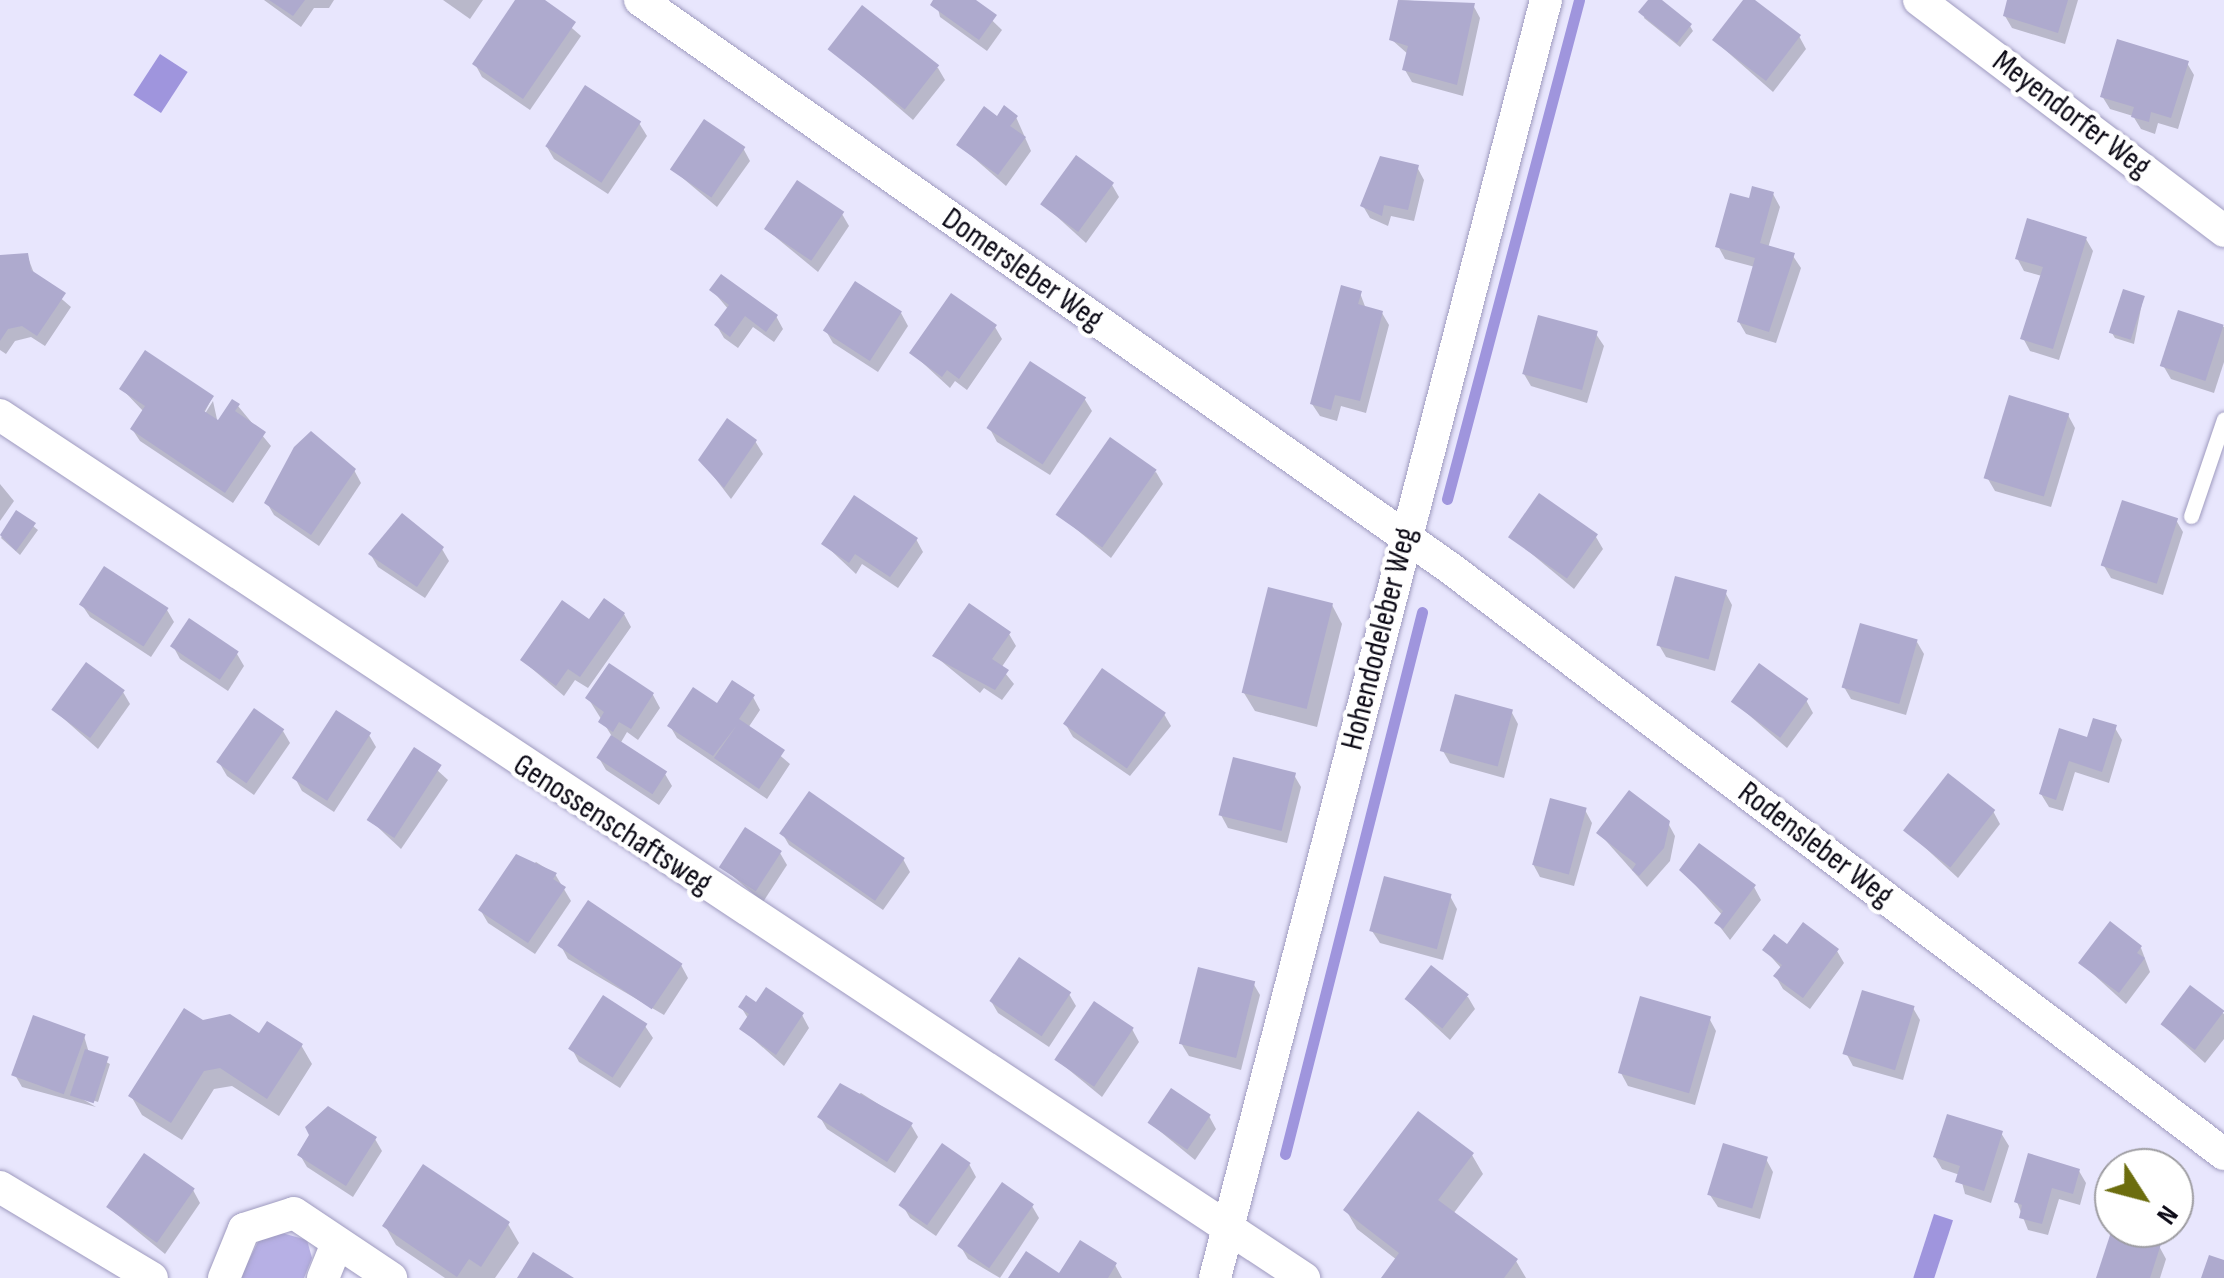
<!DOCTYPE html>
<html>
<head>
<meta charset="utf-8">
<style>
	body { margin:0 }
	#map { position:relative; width:2224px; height:1278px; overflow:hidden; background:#e8e6fd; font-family:"Sofia Sans Condensed",sans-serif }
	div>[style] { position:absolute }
	.green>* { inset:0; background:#b7b0e5 }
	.water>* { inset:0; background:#9f95dd; transform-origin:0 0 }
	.shadow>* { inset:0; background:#0003 }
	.stream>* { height:11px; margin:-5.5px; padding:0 5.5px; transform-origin:5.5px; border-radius:5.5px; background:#9f95dd }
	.building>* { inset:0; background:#aeaace; transform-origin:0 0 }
	.roads { filter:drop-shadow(0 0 2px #9f9bbf) drop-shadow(0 0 2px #9f9bbf) }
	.lane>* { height:15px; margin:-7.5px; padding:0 7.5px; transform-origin:7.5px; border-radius:7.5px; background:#fff }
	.street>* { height:32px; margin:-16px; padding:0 16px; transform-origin:16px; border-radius:16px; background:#fff }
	span { translate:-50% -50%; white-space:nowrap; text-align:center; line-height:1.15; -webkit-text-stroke:9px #fff; paint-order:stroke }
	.street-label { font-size:32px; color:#0c0a16 }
	.north { position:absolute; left:2094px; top:1148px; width:100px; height:100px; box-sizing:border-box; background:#fff; border:2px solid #9e9da2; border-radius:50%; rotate:126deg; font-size:28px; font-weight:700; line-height:40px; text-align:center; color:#0c0a16 }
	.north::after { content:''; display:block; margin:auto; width:35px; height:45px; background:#6c6d0e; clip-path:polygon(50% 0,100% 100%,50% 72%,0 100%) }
</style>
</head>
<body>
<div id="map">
	<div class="green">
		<div style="clip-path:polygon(275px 1231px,307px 1240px,312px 1258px,304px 1278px,240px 1278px,260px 1238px)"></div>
	</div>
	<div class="water">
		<div style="left:160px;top:54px;width:33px;height:49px;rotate:33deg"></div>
		<div style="left:1934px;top:1214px;width:20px;height:67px;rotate:18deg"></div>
	</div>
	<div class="shadow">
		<div style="clip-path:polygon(264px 0,334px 0,329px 8px,314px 8px,301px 27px)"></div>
		<div style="clip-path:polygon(443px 0,483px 0,470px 19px)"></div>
		<div style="clip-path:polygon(518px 0,540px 0,581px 36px,530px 110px,482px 77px,475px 64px)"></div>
		<div style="clip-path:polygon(936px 0,971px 0,1002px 30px,987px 51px,940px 17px)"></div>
		<div style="clip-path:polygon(1400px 0,1473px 5px,1480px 18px,1463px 96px,1412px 82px,1405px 70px,1409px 55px,1392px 40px)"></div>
		<div style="clip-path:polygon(1651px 0,1690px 26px,1693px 31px,1680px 47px,1644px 18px)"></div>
		<div style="clip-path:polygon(1746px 0,1799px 36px,1806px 49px,1773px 92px,1715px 41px)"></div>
		<div style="clip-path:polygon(2010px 0,2078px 0,2065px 44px,2012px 28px,2005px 16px)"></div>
		<div style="clip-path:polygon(831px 49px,938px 68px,945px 80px,913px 120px)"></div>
		<div style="clip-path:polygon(2187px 63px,2194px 75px,2178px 129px,2158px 123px,2155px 134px,2141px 129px,2133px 116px,2110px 109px,2102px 96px)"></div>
		<div style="clip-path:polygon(1016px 117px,1031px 151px,1006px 186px,959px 145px,997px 120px)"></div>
		<div style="clip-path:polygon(639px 123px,647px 136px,608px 194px,554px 159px,547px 147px)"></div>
		<div style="clip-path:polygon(743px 148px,750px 161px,717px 207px,672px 169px)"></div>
		<div style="clip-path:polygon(1417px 167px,1424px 180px,1414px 221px,1391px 216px,1388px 226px,1370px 218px,1363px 206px)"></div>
		<div style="clip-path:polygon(1112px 185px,1119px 197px,1086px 243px,1043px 204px)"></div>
		<div style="clip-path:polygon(1773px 194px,1780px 207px,1768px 248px,1793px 256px,1801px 268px,1776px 343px,1746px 334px,1739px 322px,1755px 267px,1725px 259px,1718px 246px,1751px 201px)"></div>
		<div style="clip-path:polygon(842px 214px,849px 226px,818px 272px,767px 230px)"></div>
		<div style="clip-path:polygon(2086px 239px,2093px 251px,2059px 360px,2030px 351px,2023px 338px,2042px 276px,2024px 271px,2017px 258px)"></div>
		<div style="clip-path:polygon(27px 255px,35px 276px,71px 307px,45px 346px,31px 337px,15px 341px,6px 354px,0 350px,0 257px)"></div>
		<div style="clip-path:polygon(712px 290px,776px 316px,783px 329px,774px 342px,753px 327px,738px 348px,724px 338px,717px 326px,729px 310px)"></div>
		<div style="clip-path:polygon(1360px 293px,1366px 309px,1382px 313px,1389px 325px,1366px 413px,1341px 406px,1337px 421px,1320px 416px,1312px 404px)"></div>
		<div style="clip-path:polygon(2143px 298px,2134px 344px,2115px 338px,2112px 333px)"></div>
		<div style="clip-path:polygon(901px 313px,908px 326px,878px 372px,833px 343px,826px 331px)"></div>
		<div style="clip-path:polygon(2180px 313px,2224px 327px,2224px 362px,2214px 393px,2171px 379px,2164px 367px)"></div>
		<div style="clip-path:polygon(995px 327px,1002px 339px,967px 390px,955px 381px,950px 388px,912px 353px)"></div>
		<div style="clip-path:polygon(1596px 334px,1604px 346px,1587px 403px,1531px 386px,1524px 374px)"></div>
		<div style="clip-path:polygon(122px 389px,212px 398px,199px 423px,213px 401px,218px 424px,238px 406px,271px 446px,233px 503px,140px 441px,132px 429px,144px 412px)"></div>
		<div style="clip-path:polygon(1084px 398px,1092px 411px,1050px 475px,997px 442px,990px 429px)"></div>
		<div style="clip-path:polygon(2068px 415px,2075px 428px,2051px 507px,1995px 491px,1988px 479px)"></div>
		<div style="clip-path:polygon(755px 441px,763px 454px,731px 499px,701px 460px)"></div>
		<div style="clip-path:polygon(354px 470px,361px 483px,319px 546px,274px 515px,267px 503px)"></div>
		<div style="clip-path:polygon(1156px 472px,1163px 484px,1111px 558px,1058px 514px)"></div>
		<div style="clip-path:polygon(0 484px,14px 501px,0 521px)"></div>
		<div style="clip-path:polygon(17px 513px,38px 530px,20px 555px,1px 538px)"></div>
		<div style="clip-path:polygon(2176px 520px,2183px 532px,2163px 595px,2111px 578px,2104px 566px)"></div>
		<div style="clip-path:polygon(1510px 536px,1596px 537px,1603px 549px,1574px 589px)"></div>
		<div style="clip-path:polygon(916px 539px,923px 552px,898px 588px,862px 564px,856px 574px,824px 544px)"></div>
		<div style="clip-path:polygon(442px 549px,449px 561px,425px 598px,378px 567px,371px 555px)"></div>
		<div style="clip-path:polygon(1725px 592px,1732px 605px,1715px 671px,1666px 657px,1659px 645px)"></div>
		<div style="clip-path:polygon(82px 605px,167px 610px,174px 622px,151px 657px,90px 617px)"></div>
		<div style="clip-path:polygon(1332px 605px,1342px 624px,1317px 727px,1255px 711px,1244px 693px)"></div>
		<div style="clip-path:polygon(624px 614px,631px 627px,588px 688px,575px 680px,564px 696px,523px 661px,589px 623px)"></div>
		<div style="clip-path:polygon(1009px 634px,1016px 646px,1001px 668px,1014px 684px,1002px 700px,984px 688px,980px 693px,935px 656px)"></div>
		<div style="clip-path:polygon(1917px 642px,1924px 654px,1906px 715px,1851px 699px,1844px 687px)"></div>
		<div style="clip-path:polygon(173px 646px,237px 654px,244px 666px,228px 691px,180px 659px)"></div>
		<div style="clip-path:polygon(123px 692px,130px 704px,98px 749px,55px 711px)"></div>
		<div style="clip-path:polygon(653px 695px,660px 708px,638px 740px,627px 732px,620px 744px,665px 774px,672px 786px,659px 805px,606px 770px,599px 758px,613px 738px,588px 698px)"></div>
		<div style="clip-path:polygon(753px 697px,760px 710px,748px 728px,790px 764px,767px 799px,677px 738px,670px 726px)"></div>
		<div style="clip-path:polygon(1806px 700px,1813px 713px,1787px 748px,1734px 702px)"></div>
		<div style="clip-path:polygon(1511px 711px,1518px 724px,1504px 778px,1450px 763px,1443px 751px)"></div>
		<div style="clip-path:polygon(1164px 714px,1171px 726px,1130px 776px,1073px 737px,1066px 725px)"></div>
		<div style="clip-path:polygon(2115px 728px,2122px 740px,2109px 783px,2075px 772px,2063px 811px,2049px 807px,2041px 794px,2061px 731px,2088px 741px)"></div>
		<div style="clip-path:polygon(283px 731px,290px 743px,254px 795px,227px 776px,220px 764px)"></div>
		<div style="clip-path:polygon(369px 735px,376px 747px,334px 812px,302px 791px,295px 778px)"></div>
		<div style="clip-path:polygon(415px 750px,448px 780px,401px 849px,369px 819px)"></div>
		<div style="clip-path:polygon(1294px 775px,1301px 787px,1287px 843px,1228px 828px,1221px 815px)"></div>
		<div style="clip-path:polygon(1585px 810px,1592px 823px,1574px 886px,1540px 877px,1533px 864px)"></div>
		<div style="clip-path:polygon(1993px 811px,2000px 824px,1958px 878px,1907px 831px)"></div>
		<div style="clip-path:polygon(1668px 823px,1675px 836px,1670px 861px,1647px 887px,1599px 833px)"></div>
		<div style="clip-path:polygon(782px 833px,903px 859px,910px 872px,883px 910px,789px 845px)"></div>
		<div style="clip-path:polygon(780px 853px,787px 865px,763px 902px,722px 867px)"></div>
		<div style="clip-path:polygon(536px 862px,555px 874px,571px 901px,535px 954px,488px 923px,481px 911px)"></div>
		<div style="clip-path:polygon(1682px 870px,1754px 887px,1761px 900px,1730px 940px,1717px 923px,1723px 916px)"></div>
		<div style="clip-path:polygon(1450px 896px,1457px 909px,1443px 960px,1380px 943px,1372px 931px)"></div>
		<div style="clip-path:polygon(561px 946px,681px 965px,688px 978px,664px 1015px,568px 959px)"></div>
		<div style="clip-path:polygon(1787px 947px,1837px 951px,1844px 963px,1810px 1009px,1783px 989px,1776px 977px,1782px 969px,1765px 950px)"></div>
		<div style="clip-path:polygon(2141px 948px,2150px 972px,2126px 1004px,2081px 963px)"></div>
		<div style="clip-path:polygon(1253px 983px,1260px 995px,1241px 1070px,1189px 1056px,1181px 1043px)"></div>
		<div style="clip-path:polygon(2191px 988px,2224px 1014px,2224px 1039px,2205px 1063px,2163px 1025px)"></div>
		<div style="clip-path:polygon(1069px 994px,1076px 1006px,1049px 1047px,998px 1013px,991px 1001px)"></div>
		<div style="clip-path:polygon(1468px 997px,1475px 1009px,1450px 1040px,1407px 1000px)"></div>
		<div style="clip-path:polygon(757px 1005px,802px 1015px,809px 1028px,784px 1066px,742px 1029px,749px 1020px,741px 1007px)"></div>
		<div style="clip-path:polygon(1913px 1008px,1920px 1020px,1903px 1080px,1853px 1066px,1846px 1053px)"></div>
		<div style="clip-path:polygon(1709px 1018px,1716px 1031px,1695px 1105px,1628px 1086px,1621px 1073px)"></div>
		<div style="clip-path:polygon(202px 1022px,301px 1045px,312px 1064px,279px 1116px,232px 1086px,214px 1089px,182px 1140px,142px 1115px,131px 1096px)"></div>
		<div style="clip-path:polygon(645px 1026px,653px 1038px,620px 1088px,579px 1062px,572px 1049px)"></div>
		<div style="clip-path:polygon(1132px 1029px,1139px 1042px,1102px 1097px,1057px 1060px)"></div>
		<div style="clip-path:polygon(84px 1036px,89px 1053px,110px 1064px,98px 1102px,74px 1094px,96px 1107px,22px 1087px,15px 1075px)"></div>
		<div style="clip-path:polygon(861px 1093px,911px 1125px,918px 1137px,895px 1173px,827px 1129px,820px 1117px)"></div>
		<div style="clip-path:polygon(1209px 1116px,1216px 1129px,1195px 1160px,1150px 1123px)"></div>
		<div style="clip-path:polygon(2001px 1133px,2009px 1146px,1991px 1203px,1965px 1194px,1960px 1175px,1942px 1169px,1935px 1157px)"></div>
		<div style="clip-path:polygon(375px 1139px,382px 1151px,353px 1197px,307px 1167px,300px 1155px)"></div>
		<div style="clip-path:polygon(1472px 1155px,1483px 1174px,1453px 1214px,1516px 1261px,1526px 1278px,1384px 1278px,1397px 1260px,1357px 1229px,1346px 1210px)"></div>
		<div style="clip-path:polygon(1766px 1159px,1773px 1172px,1760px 1219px,1718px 1207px,1710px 1195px)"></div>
		<div style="clip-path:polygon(969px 1164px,976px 1177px,936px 1236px,910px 1218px,903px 1206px)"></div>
		<div style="clip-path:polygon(2079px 1171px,2086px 1183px,2080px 1205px,2059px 1199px,2048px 1235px,2028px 1230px,2017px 1202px)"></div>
		<div style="clip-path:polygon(193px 1190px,200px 1203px,165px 1254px,109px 1208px)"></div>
		<div style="clip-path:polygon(1032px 1206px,1039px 1218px,1000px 1278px,968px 1259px,961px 1247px)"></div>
		<div style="clip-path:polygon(508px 1224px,519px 1243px,495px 1278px,445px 1278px,396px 1245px,385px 1226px)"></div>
		<div style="clip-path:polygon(2159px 1246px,2166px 1259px,2160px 1278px,2098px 1278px)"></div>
		<div style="clip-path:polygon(1115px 1265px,1122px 1278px,1011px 1278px,1060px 1276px)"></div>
	</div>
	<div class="stream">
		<div style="left:1447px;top:499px;width:516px;rotate:-75.18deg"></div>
		<div style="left:1285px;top:1154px;width:559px;rotate:-75.81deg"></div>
	</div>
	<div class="building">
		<div style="clip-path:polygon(269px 0,305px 0,293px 16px)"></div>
		<div style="clip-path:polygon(515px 0,545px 0,576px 22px,523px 99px,472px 64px)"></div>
		<div style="clip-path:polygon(933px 0,976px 0,997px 15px,979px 40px,930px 5px)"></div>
		<div style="clip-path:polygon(1398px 0,1475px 3px,1457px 85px,1402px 70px,1408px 46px,1389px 40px)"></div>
		<div style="clip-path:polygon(1648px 0,1662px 0,1692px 24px,1677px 43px,1638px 12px)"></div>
		<div style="clip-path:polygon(1743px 0,1755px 0,1801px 35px,1766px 81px,1712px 40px)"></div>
		<div style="clip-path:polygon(2007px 0,2068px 0,2058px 33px,2003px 16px)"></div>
		<div style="left:862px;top:5px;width:98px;height:56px;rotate:38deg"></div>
		<div style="clip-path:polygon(2117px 39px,2189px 61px,2171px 118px,2151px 112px,2149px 122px,2131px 117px,2134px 107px,2100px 97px)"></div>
		<div style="left:585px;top:85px;width:67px;height:73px;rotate:33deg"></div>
		<div style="clip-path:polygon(1004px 105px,1018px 116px,1010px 126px,1026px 137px,998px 175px,956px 145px,984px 106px,997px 116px)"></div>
		<div style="left:704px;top:119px;width:50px;height:61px;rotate:34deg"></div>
		<div style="left:1076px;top:155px;width:47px;height:61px;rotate:36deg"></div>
		<div style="clip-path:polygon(1380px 156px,1419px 165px,1408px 210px,1384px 205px,1382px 216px,1360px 206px)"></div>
		<div style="left:797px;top:180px;width:57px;height:59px;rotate:34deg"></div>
		<div style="clip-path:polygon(1752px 186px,1774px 192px,1760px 243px,1795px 253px,1769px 332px,1737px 322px,1755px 258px,1715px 247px,1730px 193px,1749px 198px)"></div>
		<div style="clip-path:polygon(2027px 218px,2087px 237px,2053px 349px,2020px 339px,2043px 267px,2015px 259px)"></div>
		<div style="clip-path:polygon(28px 253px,31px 270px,66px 293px,37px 336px,22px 326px,8px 329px,0 341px,0 255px)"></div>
		<div style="clip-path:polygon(721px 274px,778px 315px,766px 332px,745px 316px,730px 337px,714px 325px,729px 305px,709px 290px)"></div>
		<div style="left:855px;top:281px;width:56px;height:59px;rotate:33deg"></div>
		<div style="clip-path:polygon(1341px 285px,1362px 291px,1358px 304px,1383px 311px,1360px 401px,1335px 395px,1331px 410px,1310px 404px)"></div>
		<div style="left:2123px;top:289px;width:23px;height:46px;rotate:18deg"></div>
		<div style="clip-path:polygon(951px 293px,997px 325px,959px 379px,947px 370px,942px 377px,909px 353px)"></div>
		<div style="left:2178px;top:310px;width:48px;height:59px;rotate:18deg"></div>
		<div style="left:1538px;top:315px;width:62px;height:61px;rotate:15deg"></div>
		<div style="clip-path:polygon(145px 350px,214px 396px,204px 411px,218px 420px,232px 399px,240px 404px,235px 411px,266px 432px,225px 493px,130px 429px,145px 406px,119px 389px)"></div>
		<div style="left:1030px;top:361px;width:67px;height:80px;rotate:33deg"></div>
		<div style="left:2009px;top:395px;width:63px;height:87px;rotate:17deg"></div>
		<div style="clip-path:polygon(727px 418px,757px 440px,724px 488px,698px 460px)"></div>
		<div style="clip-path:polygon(311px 431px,356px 469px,311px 535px,264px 503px,294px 447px)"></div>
		<div style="left:1110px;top:437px;width:57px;height:95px;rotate:35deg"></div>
		<div style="left:1539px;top:493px;width:72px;height:54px;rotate:35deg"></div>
		<div style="clip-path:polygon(854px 495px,918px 538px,890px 577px,855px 554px,849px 563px,821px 544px)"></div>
		<div style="left:2122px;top:500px;width:59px;height:69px;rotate:18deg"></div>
		<div style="clip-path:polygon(16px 510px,36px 523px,16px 551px,0 535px)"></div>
		<div style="clip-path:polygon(402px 513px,444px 547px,417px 587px,368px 554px)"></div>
		<div style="left:104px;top:566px;width:77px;height:46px;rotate:33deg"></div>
		<div style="left:1675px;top:576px;width:54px;height:72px;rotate:15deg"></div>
		<div style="left:1268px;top:587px;width:67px;height:109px;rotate:14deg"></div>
		<div style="clip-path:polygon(604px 598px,625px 613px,580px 677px,568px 669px,556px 686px,520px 660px,562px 600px,589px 619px)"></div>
		<div style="clip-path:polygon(969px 603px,1011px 632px,992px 659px,1009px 670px,995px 690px,932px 656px)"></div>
		<div style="left:189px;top:618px;width:60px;height:34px;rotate:34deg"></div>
		<div style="left:1860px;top:623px;width:60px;height:67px;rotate:16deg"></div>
		<div style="left:86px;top:662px;width:48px;height:59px;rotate:36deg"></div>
		<div style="clip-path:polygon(609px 663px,654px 693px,631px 729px,619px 722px,613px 732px,598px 722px,604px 712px,585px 698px)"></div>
		<div style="left:1759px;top:663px;width:61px;height:48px;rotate:36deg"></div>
		<div style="left:1102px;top:668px;width:78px;height:68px;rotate:35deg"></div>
		<div style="clip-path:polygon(732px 680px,755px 695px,739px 719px,785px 750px,759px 789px,714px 758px,737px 725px,713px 756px,667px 726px,693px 687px,717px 703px)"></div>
		<div style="left:1455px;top:694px;width:60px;height:59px;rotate:15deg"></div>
		<div style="left:254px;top:708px;width:37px;height:66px;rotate:35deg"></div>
		<div style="left:336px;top:710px;width:42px;height:81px;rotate:33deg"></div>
		<div style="clip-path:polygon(2093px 718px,2117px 725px,2102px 772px,2069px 761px,2056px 800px,2039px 794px,2059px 728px,2087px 737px)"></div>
		<div style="left:611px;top:735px;width:67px;height:27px;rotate:33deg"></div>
		<div style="left:414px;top:747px;width:33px;height:87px;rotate:33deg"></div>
		<div style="left:1233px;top:757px;width:65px;height:60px;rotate:14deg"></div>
		<div style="left:1948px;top:773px;width:60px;height:73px;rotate:38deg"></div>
		<div style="clip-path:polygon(1629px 790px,1670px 821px,1664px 848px,1639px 876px,1632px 870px,1636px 864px,1596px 833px)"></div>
		<div style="left:809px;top:791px;width:117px;height:52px;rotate:35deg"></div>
		<div style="left:1550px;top:798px;width:38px;height:69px;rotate:15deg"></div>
		<div style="left:745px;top:827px;width:44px;height:48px;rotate:33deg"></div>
		<div style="clip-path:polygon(1699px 843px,1756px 885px,1723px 929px,1714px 923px,1723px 911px,1679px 870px)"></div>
		<div style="clip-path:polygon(516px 854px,557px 873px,553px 879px,566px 887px,528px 943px,478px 910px)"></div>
		<div style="left:1384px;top:876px;width:70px;height:57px;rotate:15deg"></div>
		<div style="left:588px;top:900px;width:114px;height:55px;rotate:34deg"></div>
		<div style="clip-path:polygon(2110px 921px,2142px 946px,2137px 953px,2145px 958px,2119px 993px,2078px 963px)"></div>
		<div style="clip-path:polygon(1803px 922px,1839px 949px,1803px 998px,1773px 976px,1782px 965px,1762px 950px,1774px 934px,1787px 944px)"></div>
		<div style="left:1019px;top:957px;width:63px;height:53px;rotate:34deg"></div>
		<div style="left:1431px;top:965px;width:48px;height:43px;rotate:38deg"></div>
		<div style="left:1198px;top:967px;width:59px;height:79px;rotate:14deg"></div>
		<div style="left:2190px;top:985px;width:43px;height:49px;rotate:37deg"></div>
		<div style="clip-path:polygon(766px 987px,804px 1013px,776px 1055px,739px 1029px,749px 1014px,738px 1007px,746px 995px,756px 1002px)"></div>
		<div style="left:1862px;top:990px;width:55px;height:67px;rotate:17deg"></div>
		<div style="left:603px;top:995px;width:53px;height:64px;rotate:33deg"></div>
		<div style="left:1640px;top:996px;width:74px;height:80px;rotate:16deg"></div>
		<div style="left:1094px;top:1001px;width:48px;height:71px;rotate:34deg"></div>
		<div style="clip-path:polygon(184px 1008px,203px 1020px,230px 1014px,259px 1033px,267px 1021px,303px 1044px,267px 1099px,220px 1068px,204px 1071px,171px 1123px,128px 1096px)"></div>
		<div style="left:33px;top:1015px;width:56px;height:64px;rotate:20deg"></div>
		<div style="left:85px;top:1049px;width:25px;height:49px;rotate:18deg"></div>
		<div style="clip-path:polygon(840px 1083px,913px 1123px,887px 1162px,817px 1117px)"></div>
		<div style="left:1171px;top:1088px;width:48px;height:42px;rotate:34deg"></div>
		<div style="clip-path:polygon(328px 1106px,377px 1137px,346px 1186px,297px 1155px,309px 1135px,305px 1127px)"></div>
		<div style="clip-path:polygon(1418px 1111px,1474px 1153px,1438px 1200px,1518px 1259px,1504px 1278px,1381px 1278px,1399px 1253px,1343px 1210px)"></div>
		<div style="clip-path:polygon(1947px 1114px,2003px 1131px,1984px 1191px,1955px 1182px,1960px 1166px,1933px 1157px)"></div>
		<div style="left:942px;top:1143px;width:35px;height:76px;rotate:35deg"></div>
		<div style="left:1723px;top:1143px;width:47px;height:54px;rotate:17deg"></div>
		<div style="left:144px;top:1153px;width:62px;height:66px;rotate:35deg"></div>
		<div style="clip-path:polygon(2028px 1153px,2080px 1169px,2073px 1194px,2052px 1188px,2042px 1224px,2019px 1218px,2022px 1205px,2014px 1202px)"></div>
		<div style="clip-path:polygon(423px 1164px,510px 1222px,481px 1267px,469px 1259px,457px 1277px,382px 1226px)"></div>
		<div style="left:1002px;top:1182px;width:39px;height:78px;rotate:35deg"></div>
		<div style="clip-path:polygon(2112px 1229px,2161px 1244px,2150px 1278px,2096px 1278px)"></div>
		<div style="clip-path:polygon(1080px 1240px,1117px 1263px,1108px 1278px,1008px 1278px,1026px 1251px,1059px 1273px)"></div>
		<div style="clip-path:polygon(533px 1252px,574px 1278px,517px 1278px)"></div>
		<div style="clip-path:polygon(2209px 1255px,2224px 1260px,2224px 1278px,2201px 1278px)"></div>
	</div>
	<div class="roads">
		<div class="lane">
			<div style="left:2191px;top:516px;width:102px;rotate:-71.2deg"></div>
		</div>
		<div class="street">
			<div style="left:640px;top:0;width:989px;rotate:35.04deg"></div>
			<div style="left:1450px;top:568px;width:971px;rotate:37.13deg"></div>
			<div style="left:1919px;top:0;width:383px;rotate:37.1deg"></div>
			<div style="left:0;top:415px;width:1564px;rotate:33.5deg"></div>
			<div style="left:0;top:1187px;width:177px;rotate:30.9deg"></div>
			<div style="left:224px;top:1278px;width:53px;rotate:-67.8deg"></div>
			<div style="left:244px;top:1229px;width:52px;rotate:-17.7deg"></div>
			<div style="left:294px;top:1213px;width:117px;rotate:33.8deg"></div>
			<div style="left:323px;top:1278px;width:38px;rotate:-68deg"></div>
			<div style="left:1215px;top:1278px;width:1320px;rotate:-75.48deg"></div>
		</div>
	</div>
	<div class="street-label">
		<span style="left:2071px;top:115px;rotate:37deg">Meyendorfer Weg</span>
		<span style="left:1022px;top:270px;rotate:35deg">Domersleber Weg</span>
		<span style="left:1380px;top:639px;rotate:-76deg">Hohendodeleber Weg</span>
		<span style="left:612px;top:825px;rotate:33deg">Genossenschaftsweg</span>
		<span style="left:1815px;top:845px;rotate:37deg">Rodensleber Weg</span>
	</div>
	<div class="north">N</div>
</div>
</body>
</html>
